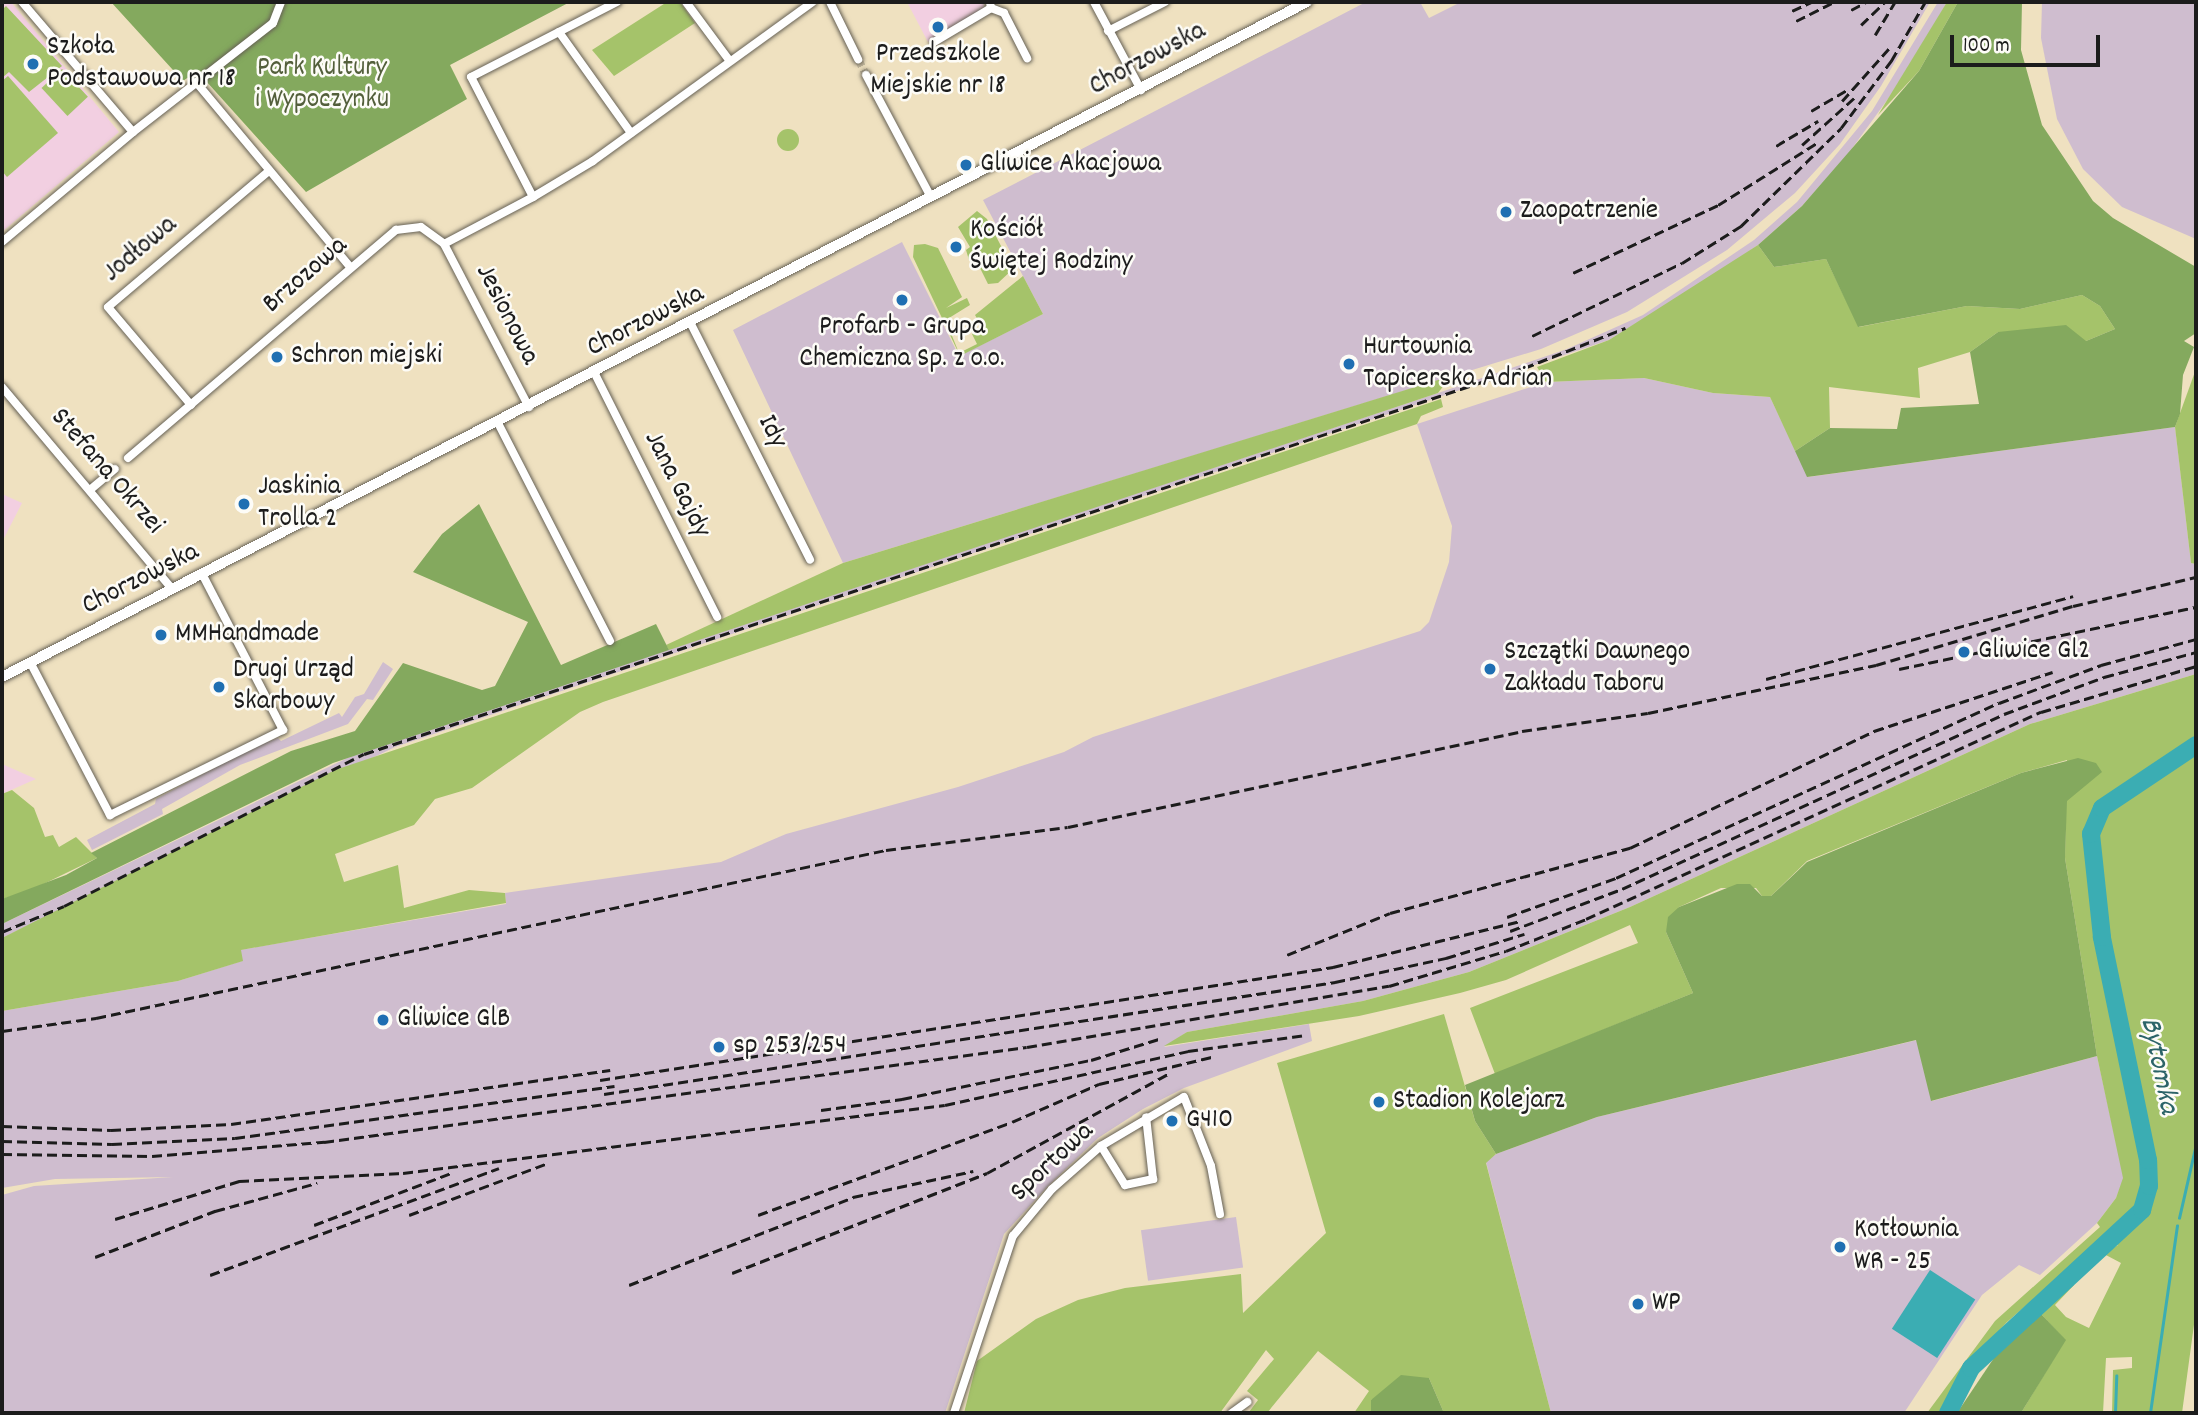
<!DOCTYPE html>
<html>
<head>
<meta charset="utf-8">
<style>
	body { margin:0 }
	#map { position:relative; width:2198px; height:1415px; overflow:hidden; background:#efe1c0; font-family:Dekko,sans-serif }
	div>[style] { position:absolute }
	.built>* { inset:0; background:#f2cfe1 }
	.industrial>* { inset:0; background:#cfbdcf; transform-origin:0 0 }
	.green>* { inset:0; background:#a5c36a; transform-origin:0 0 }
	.round { border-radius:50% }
	.forest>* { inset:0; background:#84a95e }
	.water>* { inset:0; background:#3badb3; transform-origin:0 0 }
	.stream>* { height:2.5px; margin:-1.25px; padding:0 1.25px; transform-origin:1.25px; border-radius:1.25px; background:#3badb3 }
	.river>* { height:18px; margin:-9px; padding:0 9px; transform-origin:9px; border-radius:9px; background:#3badb3 }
	.minor-tunnel>* { height:8px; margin-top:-4px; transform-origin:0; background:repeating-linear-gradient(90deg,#c5ba9f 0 8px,transparent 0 12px) }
	.roads { filter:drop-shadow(0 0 2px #666155) drop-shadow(0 0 2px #666155) }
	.minor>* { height:8px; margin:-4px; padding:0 4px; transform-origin:4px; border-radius:4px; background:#fff }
	.secondary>* { height:10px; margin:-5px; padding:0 5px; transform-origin:5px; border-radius:5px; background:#fff }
	.rail>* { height:2.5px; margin-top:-1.25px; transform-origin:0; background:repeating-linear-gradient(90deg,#1c1c1c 0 10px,transparent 0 15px) }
	.dots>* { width:19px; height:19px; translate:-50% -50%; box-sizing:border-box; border:4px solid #fdfcf7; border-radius:50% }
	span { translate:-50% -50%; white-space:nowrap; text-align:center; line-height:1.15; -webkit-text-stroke:5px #fdfcf7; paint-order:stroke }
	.poi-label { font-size:28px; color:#1c1c1c }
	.left { translate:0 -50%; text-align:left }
	.street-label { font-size:28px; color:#1c1c1c }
	.park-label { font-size:28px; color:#535f3b }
	.water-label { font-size:30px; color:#2c6468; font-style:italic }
	.frame { position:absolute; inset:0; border:4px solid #1c1c1c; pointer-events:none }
	.scale { position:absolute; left:1950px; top:35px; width:150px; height:32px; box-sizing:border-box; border:4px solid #1c1c1c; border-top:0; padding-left:9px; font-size:21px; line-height:24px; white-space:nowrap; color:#1c1c1c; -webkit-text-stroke:5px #fdfcf7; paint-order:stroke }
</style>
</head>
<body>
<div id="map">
	<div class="built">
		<div style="clip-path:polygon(2px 2px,11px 2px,119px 132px,2px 232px)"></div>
		<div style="clip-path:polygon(907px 2px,983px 2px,985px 9px,928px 42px)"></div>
		<div style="clip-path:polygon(2px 494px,22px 503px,2px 542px)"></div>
		<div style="clip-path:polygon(2px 764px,36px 779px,2px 794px)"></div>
	</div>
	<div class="industrial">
		<div style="clip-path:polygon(1366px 2px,1420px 2px,1429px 18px,1461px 2px,1930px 2px,1881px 86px,1840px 144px,1795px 193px,1727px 250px,1627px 312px,1541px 349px,843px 563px,733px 330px,902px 242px,959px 356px,1043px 314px,983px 200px)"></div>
		<div style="clip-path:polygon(1938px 2px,1947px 2px,1911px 67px,1848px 154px,1802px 206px,1758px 245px,1704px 282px,1609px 340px,395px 747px,2px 938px,2px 924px,364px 750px,1438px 393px,1567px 349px,1643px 315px,1754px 240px,1797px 202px,1872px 111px)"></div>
		<div style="clip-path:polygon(2042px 2px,2196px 2px,2196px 239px,2122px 207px,2083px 169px,2057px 119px,2041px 38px)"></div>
		<div style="clip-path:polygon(1644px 378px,1713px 393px,1770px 397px,1808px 477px,2175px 427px,2191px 563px,2196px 564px,2196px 674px,2030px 724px,1630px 907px,1469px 972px,1363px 1001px,1187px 1032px,1164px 1047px,1309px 1024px,1312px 1041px,1184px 1088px,1143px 1109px,1098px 1138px,1047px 1187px,1004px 1234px,945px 1413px,2px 1413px,2px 1195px,34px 1186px,173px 1177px,55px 1179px,2px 1188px,2px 1011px,178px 981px,242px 961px,240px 950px,506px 904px,505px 893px,721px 862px,786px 834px,958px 787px,1064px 752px,1093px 737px,1420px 631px,1429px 622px,1449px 562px,1452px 526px,1417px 424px,1546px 382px)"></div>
		<div style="clip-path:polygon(383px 662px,393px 669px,373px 700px,367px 699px,348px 724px,240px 765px,162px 809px,163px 814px,92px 850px,87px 840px,155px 804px,156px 799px,256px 746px,278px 738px,281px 741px,339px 713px,342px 717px,355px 697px,364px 694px)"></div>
		<div style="clip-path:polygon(1917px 1040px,1932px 1101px,2097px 1056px,2124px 1178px,2116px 1198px,2097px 1223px,2040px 1275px,2019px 1265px,1982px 1295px,1904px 1413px,1551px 1413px,1486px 1162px,1496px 1154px,1597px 1117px)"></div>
		<div style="left:1236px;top:1217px;width:51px;height:96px;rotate:82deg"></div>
	</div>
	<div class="green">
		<div style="clip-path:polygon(667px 2px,680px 2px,695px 23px,614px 76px,592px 50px)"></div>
		<div style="clip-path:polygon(1947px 2px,1958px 2px,1919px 71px,1878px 115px)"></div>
		<div style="clip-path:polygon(6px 6px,62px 66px,29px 92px,9px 72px,2px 78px,2px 10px)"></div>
		<div style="left:62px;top:69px;width:38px;height:28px;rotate:47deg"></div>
		<div style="clip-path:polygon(8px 76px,58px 133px,7px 177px,2px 171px,2px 81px)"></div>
		<div class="round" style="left:777px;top:129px;width:22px;height:22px"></div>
		<div style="clip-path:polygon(977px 211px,987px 219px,1013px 269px,998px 283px,988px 284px,975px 258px,969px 260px,966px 250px,970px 247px,958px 227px)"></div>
		<div style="clip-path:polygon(925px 244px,938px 248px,962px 297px,946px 308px,967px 298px,970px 305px,949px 318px,948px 326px,959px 353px,977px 344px,972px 334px,982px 327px,975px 315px,1023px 276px,1043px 314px,960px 356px,913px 257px,914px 245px)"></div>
		<div style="clip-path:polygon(1758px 245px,1774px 267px,1826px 259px,1859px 327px,1967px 306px,2020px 309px,2082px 295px,2100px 306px,2115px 329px,2086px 341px,1998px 332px,1970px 352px,1918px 368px,1920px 398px,1829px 387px,1830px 428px,1795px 451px,1770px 397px,1713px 393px,1644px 378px,1546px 382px,1537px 367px,1609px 340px)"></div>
		<div style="clip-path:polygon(2196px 369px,2196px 564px,2191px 563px,2175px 427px)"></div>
		<div style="clip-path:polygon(1451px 376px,1438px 393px,669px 650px,666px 645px,843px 563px)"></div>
		<div style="clip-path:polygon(1441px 399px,1443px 407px,1421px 416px,1417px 424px,603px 702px,580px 712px,472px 788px,435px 799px,414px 825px,335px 854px,344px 882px,398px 865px,404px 908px,469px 890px,505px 893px,506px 903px,241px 950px,243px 961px,178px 981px,2px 1011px,2px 938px,335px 770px)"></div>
		<div style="clip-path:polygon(2196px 674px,2196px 1310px,2182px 1413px,2112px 1413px,2113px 1370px,2132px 1368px,2132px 1357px,2106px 1358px,2103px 1413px,2021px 1413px,2065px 1340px,2041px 1314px,2070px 1284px,2074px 1285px,2055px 1305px,2066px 1317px,2089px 1328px,2121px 1263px,2104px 1254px,2118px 1245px,2107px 1235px,2007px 1322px,1968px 1365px,1943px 1413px,1927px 1413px,1995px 1321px,2100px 1227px,2097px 1223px,2116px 1198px,2123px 1178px,2097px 1056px,2065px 858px,2067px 760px,2021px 773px,1807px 861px,1771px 896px,1762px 896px,1756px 888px,1721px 888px,1679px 907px,1666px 932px,1693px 993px,1495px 1074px,1470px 1008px,1638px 943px,1630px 925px,1506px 980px,1460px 993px,1359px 1016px,1164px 1046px,1187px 1032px,1363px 1001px,1469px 972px,1630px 907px,2030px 724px)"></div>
		<div style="clip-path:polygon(12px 790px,34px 808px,45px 837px,53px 835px,59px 847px,76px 837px,97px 858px,27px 892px,2px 899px,2px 794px)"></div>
		<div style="clip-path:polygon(1444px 1014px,1475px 1121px,1496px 1154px,1486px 1163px,1551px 1413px,1444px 1413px,1429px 1378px,1371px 1400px,1371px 1413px,1354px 1413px,1369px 1391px,1318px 1351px,1267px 1413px,1240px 1413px,1249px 1412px,1258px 1400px,1247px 1391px,1274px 1359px,1266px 1350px,1220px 1413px,964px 1413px,977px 1361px,1036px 1319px,1078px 1300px,1125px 1288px,1241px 1274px,1243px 1313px,1326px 1233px,1277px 1063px)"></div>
	</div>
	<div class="forest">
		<div style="clip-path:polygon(111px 2px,570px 2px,450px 65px,467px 99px,306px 192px,197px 71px,183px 81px)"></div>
		<div style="clip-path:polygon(1958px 2px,2022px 2px,2021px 50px,2042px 125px,2093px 201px,2113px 218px,2196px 267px,2196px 333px,2184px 341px,2194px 347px,2183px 375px,2180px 414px,2175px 427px,1807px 477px,1795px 451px,1830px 428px,1897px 429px,1901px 408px,1979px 404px,1970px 352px,1998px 332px,2066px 325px,2086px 341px,2115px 329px,2100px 306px,2082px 295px,2020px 309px,1967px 306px,1858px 327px,1826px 259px,1774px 267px,1758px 245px,1802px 206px,1919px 71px)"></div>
		<div style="clip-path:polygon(479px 504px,561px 665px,656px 624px,669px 650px,333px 763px,2px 924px,2px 899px,66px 875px,97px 858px,91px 853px,291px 751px,355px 731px,403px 663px,482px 690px,495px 686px,528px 622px,413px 572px,442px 534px)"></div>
		<div style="clip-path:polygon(2078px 758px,2096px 763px,2102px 772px,2067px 801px,2065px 858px,2097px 1056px,1931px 1101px,1916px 1040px,1597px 1117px,1496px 1154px,1475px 1121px,1465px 1085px,1693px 993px,1666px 932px,1668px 917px,1679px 907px,1737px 884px,1750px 884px,1762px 896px,1771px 896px,1807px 862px,2021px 773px)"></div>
		<div style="clip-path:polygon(2041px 1314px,2066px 1340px,2021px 1413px,1957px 1413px,2002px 1346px)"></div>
		<div style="clip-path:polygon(1401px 1375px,1429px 1378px,1444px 1413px,1371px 1413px,1371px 1400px)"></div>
	</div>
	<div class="water">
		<div style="left:1930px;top:1270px;width:54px;height:70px;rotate:33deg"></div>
	</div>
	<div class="stream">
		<div style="left:2179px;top:1218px;width:76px;rotate:-77.1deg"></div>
		<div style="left:2115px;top:1413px;width:37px;rotate:-88deg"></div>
		<div style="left:2150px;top:1413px;width:189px;rotate:-81.8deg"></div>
	</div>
	<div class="river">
		<div style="left:1948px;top:1413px;width:51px;rotate:-62.9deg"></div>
		<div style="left:1971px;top:1368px;width:233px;rotate:-42.7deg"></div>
		<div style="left:2142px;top:1210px;width:25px;rotate:-74deg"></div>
		<div style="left:2149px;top:1186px;width:26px;rotate:-92deg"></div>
		<div style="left:2148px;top:1160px;width:228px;rotate:-101.7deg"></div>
		<div style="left:2102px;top:937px;width:104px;rotate:-96.1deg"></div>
		<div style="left:2091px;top:834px;width:28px;rotate:-67deg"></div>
		<div style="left:2102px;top:808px;width:113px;rotate:-33.8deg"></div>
	</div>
	<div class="minor-tunnel">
		<div style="left:858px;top:59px;width:18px;rotate:63deg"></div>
	</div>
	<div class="roads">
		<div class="minor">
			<div style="left:22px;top:2px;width:171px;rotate:49.5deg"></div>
			<div style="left:617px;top:2px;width:65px;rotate:152.7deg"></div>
			<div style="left:559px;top:32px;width:124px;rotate:54.5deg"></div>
			<div style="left:686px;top:2px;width:72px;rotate:53.4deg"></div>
			<div style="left:830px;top:2px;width:64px;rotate:63.8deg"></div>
			<div style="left:990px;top:2px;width:6px;rotate:81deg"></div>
			<div style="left:991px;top:8px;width:14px;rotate:21deg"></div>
			<div style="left:1004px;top:13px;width:51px;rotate:62.9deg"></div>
			<div style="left:1094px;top:2px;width:100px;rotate:61.9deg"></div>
			<div style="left:1108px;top:31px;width:64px;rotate:-27deg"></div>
			<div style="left:934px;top:42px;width:66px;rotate:-30.8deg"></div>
			<div style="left:866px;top:75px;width:138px;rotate:62deg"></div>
			<div style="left:196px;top:82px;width:241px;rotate:50.2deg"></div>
			<div style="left:533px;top:197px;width:135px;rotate:-117.3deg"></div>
			<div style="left:471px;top:77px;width:99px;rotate:-27.1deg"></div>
			<div style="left:2px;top:242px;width:171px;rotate:-40deg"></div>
			<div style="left:133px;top:132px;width:177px;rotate:-37.9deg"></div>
			<div style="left:273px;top:23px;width:22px;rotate:-69deg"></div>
			<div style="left:444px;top:244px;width:184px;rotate:62.5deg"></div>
			<div style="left:691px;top:324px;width:264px;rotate:63.2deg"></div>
			<div style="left:595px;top:374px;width:272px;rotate:63.3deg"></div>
			<div style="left:2px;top:387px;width:264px;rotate:49.9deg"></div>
			<div style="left:191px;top:405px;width:128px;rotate:-130.3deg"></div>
			<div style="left:108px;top:307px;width:211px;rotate:-40.2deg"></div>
			<div style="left:498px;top:423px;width:245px;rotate:62.8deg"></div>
			<div style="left:128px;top:458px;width:352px;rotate:-40.4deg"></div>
			<div style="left:396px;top:230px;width:25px;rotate:-7deg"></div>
			<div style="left:421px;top:227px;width:29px;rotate:36deg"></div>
			<div style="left:444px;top:244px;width:101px;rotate:-27.8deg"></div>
			<div style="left:533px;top:197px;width:70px;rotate:-31deg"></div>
			<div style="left:593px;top:161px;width:271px;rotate:-35.9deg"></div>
			<div style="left:91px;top:489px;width:31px;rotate:-40deg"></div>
			<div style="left:30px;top:662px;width:173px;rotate:62.4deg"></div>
			<div style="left:110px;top:815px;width:193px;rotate:-26.2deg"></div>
			<div style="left:283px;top:730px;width:176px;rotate:-117.4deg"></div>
			<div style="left:1101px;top:1146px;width:46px;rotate:58.4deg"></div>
			<div style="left:1125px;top:1185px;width:29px;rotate:-12deg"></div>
			<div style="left:1153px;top:1179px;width:62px;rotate:-96.4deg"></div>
			<div style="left:954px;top:1413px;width:187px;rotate:-71.6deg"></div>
			<div style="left:1013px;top:1236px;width:61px;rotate:-50.3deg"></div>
			<div style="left:1052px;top:1189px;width:65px;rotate:-41.3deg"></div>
			<div style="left:1101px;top:1146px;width:96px;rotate:-30.6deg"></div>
			<div style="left:1184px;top:1097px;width:74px;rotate:68.6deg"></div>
			<div style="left:1211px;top:1166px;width:49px;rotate:79.4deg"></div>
			<div style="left:1232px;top:1413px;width:19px;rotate:-36deg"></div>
		</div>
		<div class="secondary">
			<div style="left:2px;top:677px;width:1469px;rotate:-27.35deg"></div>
		</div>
	</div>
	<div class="rail">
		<div style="left:1851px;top:10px;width:17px;rotate:-28deg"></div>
		<div style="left:1792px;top:11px;width:21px;rotate:-25deg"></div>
		<div style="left:1796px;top:21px;width:42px;rotate:-26.6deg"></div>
		<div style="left:1861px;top:25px;width:33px;rotate:-44deg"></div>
		<div style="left:1875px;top:35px;width:39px;rotate:-59deg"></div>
		<div style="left:1842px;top:101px;width:74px;rotate:-48.3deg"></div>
		<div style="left:1811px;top:111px;width:42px;rotate:-30.3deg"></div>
		<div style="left:1802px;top:145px;width:70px;rotate:-42.1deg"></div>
		<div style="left:1776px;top:146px;width:49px;rotate:-30.8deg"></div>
		<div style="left:1573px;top:273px;width:160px;rotate:-25.1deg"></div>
		<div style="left:1718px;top:205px;width:117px;rotate:-32.1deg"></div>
		<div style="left:1532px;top:336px;width:167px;rotate:-26deg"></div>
		<div style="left:1682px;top:263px;width:70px;rotate:-32.1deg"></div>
		<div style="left:1741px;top:226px;width:140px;rotate:-44.4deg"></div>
		<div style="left:1841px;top:128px;width:84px;rotate:-53.3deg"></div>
		<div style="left:1891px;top:61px;width:68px;rotate:-60deg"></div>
		<div style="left:1899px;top:669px;width:303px;rotate:-11.8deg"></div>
		<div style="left:1766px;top:679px;width:318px;rotate:-15.1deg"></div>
		<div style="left:1507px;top:917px;width:116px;rotate:-19.7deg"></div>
		<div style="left:1616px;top:878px;width:421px;rotate:-24.6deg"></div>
		<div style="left:1999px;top:703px;width:109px;rotate:-20.4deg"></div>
		<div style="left:2101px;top:665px;width:98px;rotate:-15.3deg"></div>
		<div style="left:1510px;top:931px;width:120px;rotate:-20.6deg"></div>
		<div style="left:1622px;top:889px;width:420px;rotate:-24.6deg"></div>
		<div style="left:2004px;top:714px;width:107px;rotate:-20.3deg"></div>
		<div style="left:2104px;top:677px;width:95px;rotate:-15.2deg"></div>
		<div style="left:2px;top:932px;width:67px;rotate:-22.8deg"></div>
		<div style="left:64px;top:906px;width:336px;rotate:-26.9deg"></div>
		<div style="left:364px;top:754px;width:1223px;rotate:-18.41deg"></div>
		<div style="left:1524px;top:368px;width:109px;rotate:-21.6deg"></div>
		<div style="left:1287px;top:955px;width:111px;rotate:-22.2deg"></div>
		<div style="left:1390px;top:913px;width:249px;rotate:-15.2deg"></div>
		<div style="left:1630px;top:848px;width:271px;rotate:-25.6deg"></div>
		<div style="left:1874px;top:731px;width:188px;rotate:-18.3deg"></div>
		<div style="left:2px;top:1031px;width:95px;rotate:-7.9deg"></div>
		<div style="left:96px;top:1018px;width:808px;rotate:-12.01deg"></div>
		<div style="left:886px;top:850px;width:183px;rotate:-7.2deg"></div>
		<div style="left:1068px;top:827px;width:464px;rotate:-11.9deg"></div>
		<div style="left:1522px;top:731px;width:127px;rotate:-8.1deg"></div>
		<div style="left:1648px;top:713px;width:233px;rotate:-11.9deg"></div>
		<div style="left:1876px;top:665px;width:206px;rotate:-16.7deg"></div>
		<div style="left:2073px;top:606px;width:126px;rotate:-13.3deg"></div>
		<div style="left:600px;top:1080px;width:742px;rotate:-8.76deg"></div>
		<div style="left:1333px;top:967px;width:193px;rotate:-13.8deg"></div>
		<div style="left:604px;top:1094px;width:740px;rotate:-8.71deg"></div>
		<div style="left:1335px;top:982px;width:114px;rotate:-12.2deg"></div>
		<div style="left:1446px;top:958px;width:82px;rotate:-17.1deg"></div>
		<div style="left:821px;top:1110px;width:82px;rotate:-7.7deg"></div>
		<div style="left:902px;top:1099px;width:193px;rotate:-11.7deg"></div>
		<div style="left:1091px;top:1060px;width:71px;rotate:-17.2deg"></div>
		<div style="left:2px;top:1126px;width:109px;rotate:2.1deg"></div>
		<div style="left:111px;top:1130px;width:120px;rotate:-2.9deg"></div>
		<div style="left:231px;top:1124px;width:383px;rotate:-8.1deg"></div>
		<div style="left:2px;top:1141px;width:110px;rotate:1.6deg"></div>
		<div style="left:112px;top:1144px;width:123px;rotate:-2.8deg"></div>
		<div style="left:235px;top:1138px;width:383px;rotate:-7.8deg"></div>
		<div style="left:2px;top:1154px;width:150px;rotate:0.8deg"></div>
		<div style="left:152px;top:1156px;width:173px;rotate:-4.7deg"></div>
		<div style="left:324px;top:1142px;width:709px;rotate:-7.7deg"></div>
		<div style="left:1027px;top:1047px;width:367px;rotate:-9.6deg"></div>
		<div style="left:1389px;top:986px;width:122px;rotate:-16.7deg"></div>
		<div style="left:1506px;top:951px;width:86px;rotate:-21.8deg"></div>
		<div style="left:1586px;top:919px;width:500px;rotate:-24.5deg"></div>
		<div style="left:2041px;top:712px;width:162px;rotate:-16.5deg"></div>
		<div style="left:409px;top:1215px;width:148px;rotate:-20.5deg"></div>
		<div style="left:758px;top:1215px;width:270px;rotate:-20.1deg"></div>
		<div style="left:1012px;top:1122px;width:95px;rotate:-23.6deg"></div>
		<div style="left:1099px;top:1084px;width:120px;rotate:-13.5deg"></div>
		<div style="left:115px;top:1219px;width:130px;rotate:-17deg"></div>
		<div style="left:239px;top:1181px;width:164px;rotate:-2.8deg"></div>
		<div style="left:403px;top:1173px;width:546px;rotate:-7.15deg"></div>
		<div style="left:945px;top:1105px;width:249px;rotate:-12.5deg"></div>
		<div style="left:1188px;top:1051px;width:119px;rotate:-7.7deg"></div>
		<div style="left:314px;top:1225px;width:147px;rotate:-20.8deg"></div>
		<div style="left:95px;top:1257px;width:129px;rotate:-21deg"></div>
		<div style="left:215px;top:1211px;width:106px;rotate:-15.4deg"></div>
		<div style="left:732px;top:1273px;width:274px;rotate:-21.4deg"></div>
		<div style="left:987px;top:1173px;width:209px;rotate:-28.7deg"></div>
		<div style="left:210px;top:1275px;width:308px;rotate:-20.3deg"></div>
		<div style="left:629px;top:1285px;width:241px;rotate:-21.4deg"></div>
		<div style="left:853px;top:1197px;width:123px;rotate:-12.2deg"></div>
	</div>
	<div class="dots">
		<div style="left:938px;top:27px;background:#1f6fb2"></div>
		<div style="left:33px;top:64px;background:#1f6fb2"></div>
		<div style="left:966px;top:165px;background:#1f6fb2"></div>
		<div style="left:1506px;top:212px;background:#1f6fb2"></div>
		<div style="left:956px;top:247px;background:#1f6fb2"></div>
		<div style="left:902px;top:300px;background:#1f6fb2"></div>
		<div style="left:277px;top:357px;background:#1f6fb2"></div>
		<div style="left:1349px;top:364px;background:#1f6fb2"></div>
		<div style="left:244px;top:504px;background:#1f6fb2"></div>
		<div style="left:161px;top:635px;background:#1f6fb2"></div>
		<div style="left:1964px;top:652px;background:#1f6fb2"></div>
		<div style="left:1490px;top:669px;background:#1f6fb2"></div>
		<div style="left:219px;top:687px;background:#1f6fb2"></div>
		<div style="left:383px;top:1020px;background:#1f6fb2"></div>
		<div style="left:719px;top:1047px;background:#1f6fb2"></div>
		<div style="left:1379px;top:1102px;background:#1f6fb2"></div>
		<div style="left:1172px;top:1121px;background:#1f6fb2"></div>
		<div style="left:1840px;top:1247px;background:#1f6fb2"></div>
		<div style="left:1638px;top:1304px;background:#1f6fb2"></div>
	</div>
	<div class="poi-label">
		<span class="left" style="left:47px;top:64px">Szkoła<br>Podstawowa nr 18</span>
		<span style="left:938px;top:71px">Przedszkole<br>Miejskie nr 18</span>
		<span class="left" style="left:980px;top:165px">Gliwice Akacjowa</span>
		<span class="left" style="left:1520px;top:212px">Zaopatrzenie</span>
		<span class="left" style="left:970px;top:247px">Kościół<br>Świętej Rodziny</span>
		<span style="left:902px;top:344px">Profarb - Grupa<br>Chemiczna Sp. z o.o.</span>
		<span class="left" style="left:1363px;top:364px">Hurtownia<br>Tapicerska Adrian</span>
		<span class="left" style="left:291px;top:357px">Schron miejski</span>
		<span class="left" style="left:258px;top:504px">Jaskinia<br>Trolla 2</span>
		<span class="left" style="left:175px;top:635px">MMHandmade</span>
		<span class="left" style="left:1978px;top:652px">Gliwice Gl2</span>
		<span class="left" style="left:1504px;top:669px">Szczątki Dawnego<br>Zakładu Taboru</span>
		<span class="left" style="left:233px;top:687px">Drugi Urząd<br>Skarbowy</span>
		<span class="left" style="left:397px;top:1020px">Gliwice GlB</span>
		<span class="left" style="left:733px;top:1047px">sp 253/254</span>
		<span class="left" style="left:1393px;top:1102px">Stadion Kolejarz</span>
		<span class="left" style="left:1186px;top:1121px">G410</span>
		<span class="left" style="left:1854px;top:1247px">Kotłownia<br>WR - 25</span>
		<span class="left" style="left:1652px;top:1304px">WP</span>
	</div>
	<div class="street-label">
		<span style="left:1148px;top:60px;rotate:-28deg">Chorzowska</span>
		<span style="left:141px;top:250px;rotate:-40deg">Jodłowa</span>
		<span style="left:306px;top:276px;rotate:-41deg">Brzozowa</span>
		<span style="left:506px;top:315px;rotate:63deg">Jesionowa</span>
		<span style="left:646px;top:322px;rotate:-27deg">Chorzowska</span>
		<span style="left:771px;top:432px;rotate:63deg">Idy</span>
		<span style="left:106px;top:472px;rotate:49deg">Stefana Okrzei</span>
		<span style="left:676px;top:485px;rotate:63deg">Jana Gajdy</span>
		<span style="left:141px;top:580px;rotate:-27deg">Chorzowska</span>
		<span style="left:1053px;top:1163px;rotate:-43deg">Sportowa</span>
	</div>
	<div class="park-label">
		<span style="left:322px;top:85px">Park Kultury<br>i Wypoczynku</span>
	</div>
	<div class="water-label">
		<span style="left:2157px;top:1066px;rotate:78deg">Bytomka</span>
	</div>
	<div class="frame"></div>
	<div class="scale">100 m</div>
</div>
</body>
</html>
